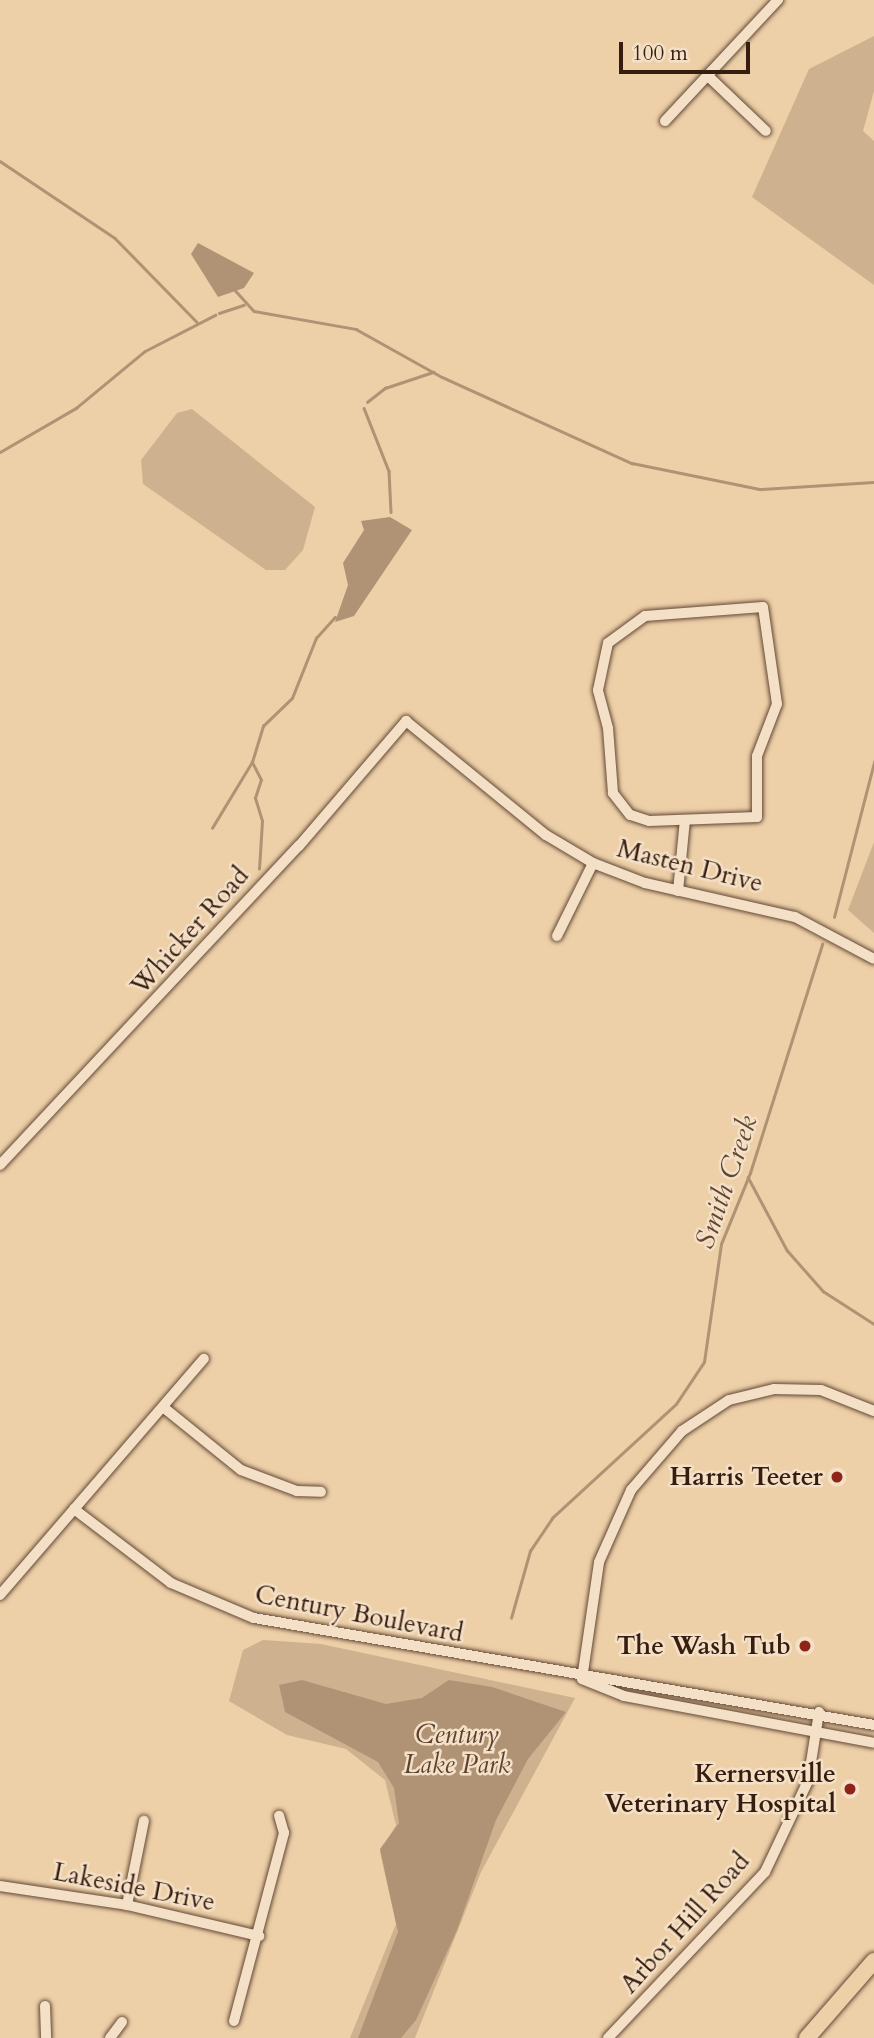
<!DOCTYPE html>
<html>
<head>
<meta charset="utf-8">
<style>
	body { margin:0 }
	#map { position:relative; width:874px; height:2038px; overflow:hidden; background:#edd0a8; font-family:Cardo,serif }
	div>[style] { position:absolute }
	.green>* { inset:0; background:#ceb18e }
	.water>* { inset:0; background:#af9374 }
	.stream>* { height:2.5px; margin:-1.25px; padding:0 1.25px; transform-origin:1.25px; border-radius:1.25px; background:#af9374 }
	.roads { filter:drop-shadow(0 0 2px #644936) drop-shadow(0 0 2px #644936) }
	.minor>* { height:10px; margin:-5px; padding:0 5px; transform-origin:5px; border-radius:5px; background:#f3e0c6 }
	.highway>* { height:16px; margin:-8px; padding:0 8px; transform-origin:8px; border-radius:8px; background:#edd0a8 }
	.dots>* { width:19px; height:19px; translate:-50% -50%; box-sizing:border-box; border:4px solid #f3e0c6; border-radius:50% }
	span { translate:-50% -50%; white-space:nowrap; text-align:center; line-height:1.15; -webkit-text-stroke:5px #f3e0c6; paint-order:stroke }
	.street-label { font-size:26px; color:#371c10 }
	.poi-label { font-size:26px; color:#371c10; font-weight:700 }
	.right { translate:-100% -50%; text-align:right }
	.park-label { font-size:26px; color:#5d4130; font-style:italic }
	.water-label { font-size:28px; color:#614633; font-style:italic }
	.scale { position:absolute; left:619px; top:42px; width:131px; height:32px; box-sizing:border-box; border:4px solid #371c10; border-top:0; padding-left:9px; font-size:21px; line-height:24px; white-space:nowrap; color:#371c10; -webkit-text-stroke:5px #f3e0c6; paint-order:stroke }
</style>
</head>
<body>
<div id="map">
	<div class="green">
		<div style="clip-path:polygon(874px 36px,874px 91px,863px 131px,874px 141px,874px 285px,752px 197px,809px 69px)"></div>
		<div style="clip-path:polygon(192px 409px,315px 507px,303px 550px,285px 570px,266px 570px,143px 484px,141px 460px,177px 413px)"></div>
		<div style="clip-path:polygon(874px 842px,874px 933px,848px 910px)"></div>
		<div style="clip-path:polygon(263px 1640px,321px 1644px,575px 1698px,481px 1872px,415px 2038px,350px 2038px,396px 1924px,380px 1852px,396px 1825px,385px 1780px,346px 1749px,287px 1735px,229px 1701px,243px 1650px)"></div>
	</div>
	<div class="water">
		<div style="clip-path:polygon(198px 243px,254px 273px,244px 288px,218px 297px,191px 254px)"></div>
		<div style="clip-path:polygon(390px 517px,412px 530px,354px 616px,335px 622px,348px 585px,343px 563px,364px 530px,361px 521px)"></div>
		<div style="clip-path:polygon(302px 1680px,386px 1704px,422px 1698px,449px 1680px,492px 1687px,566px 1712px,528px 1759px,496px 1820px,457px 1930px,416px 2020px,401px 2038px,358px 2038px,398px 1932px,380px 1849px,399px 1823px,394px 1788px,378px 1762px,285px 1712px,279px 1685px)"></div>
	</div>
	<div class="stream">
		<div style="left:0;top:161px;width:138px;rotate:33.8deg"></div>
		<div style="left:115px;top:238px;width:117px;rotate:45.7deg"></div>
		<div style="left:235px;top:290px;width:28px;rotate:48deg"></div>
		<div style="left:254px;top:311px;width:104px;rotate:10deg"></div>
		<div style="left:356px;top:329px;width:98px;rotate:29.2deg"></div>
		<div style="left:442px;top:377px;width:209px;rotate:24.4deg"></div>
		<div style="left:632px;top:463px;width:131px;rotate:11.5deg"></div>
		<div style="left:760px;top:489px;width:114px;rotate:-3.5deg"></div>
		<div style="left:219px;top:313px;width:26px;rotate:-18deg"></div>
		<div style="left:367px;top:402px;width:23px;rotate:-38deg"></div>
		<div style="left:385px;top:388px;width:51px;rotate:-18.4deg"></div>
		<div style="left:364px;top:408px;width:68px;rotate:68.4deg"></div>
		<div style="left:389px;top:471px;width:41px;rotate:87.2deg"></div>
		<div style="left:0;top:452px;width:88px;rotate:-30.1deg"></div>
		<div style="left:76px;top:408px;width:89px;rotate:-39.6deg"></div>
		<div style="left:145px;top:351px;width:79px;rotate:-27.2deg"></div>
		<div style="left:212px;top:828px;width:77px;rotate:-58.8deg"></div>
		<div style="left:259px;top:869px;width:48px;rotate:-86.4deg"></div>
		<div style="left:262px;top:821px;width:24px;rotate:-107deg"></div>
		<div style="left:255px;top:798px;width:19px;rotate:-72deg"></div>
		<div style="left:261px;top:780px;width:20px;rotate:-117deg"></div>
		<div style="left:252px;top:762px;width:38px;rotate:-73deg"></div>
		<div style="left:263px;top:726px;width:40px;rotate:-44deg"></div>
		<div style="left:292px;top:698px;width:65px;rotate:-68.2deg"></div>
		<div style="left:316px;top:638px;width:28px;rotate:-48deg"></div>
		<div style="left:834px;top:917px;width:160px;rotate:-75.5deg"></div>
		<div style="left:748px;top:1177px;width:83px;rotate:61.9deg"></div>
		<div style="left:787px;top:1250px;width:55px;rotate:48.7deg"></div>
		<div style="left:823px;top:1291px;width:61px;rotate:32.9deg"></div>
		<div style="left:511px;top:1618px;width:70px;rotate:-74.2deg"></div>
		<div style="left:530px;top:1551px;width:40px;rotate:-56deg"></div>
		<div style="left:552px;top:1518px;width:168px;rotate:-42.6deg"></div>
		<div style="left:676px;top:1404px;width:50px;rotate:-56.3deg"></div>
		<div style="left:704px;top:1362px;width:119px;rotate:-81.8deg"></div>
		<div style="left:721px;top:1244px;width:77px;rotate:-67.8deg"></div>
		<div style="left:750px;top:1173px;width:240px;rotate:-72.5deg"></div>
	</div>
	<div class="roads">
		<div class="minor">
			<div style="left:707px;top:75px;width:81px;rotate:43.5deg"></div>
			<div style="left:665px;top:121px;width:166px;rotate:-47deg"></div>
			<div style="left:763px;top:607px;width:98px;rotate:81.8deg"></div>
			<div style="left:777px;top:704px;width:56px;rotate:111deg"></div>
			<div style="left:757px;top:756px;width:61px;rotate:90deg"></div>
			<div style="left:757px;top:817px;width:108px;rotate:177.9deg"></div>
			<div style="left:649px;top:821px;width:20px;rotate:-162deg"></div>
			<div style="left:630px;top:815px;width:28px;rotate:-128deg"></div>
			<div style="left:613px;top:793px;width:65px;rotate:-94.4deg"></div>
			<div style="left:608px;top:728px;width:39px;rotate:-105deg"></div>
			<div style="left:598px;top:690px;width:48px;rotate:-78deg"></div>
			<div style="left:608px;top:643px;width:46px;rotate:-36.1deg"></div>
			<div style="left:645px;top:616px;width:118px;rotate:-4.4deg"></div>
			<div style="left:678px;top:891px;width:71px;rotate:-84.4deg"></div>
			<div style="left:557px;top:936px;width:81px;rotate:-63.7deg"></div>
			<div style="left:0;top:1165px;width:437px;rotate:-46.9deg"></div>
			<div style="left:299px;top:846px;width:165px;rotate:-49.4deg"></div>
			<div style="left:406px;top:721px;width:181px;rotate:39.2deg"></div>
			<div style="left:546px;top:835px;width:55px;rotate:30.8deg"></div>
			<div style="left:593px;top:863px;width:56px;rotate:21deg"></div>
			<div style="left:645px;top:883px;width:154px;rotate:12.8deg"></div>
			<div style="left:795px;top:917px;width:89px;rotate:28deg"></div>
			<div style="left:163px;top:1407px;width:100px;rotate:38.9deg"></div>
			<div style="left:241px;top:1470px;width:60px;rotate:20.6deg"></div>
			<div style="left:297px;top:1491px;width:24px;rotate:2deg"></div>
			<div style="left:74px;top:1509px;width:122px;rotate:37.3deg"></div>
			<div style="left:171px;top:1583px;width:90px;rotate:22.9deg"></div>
			<div style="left:254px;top:1618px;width:629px;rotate:9.79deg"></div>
			<div style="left:0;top:1595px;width:312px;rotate:-49.2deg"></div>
			<div style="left:582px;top:1679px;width:118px;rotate:-81.7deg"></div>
			<div style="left:599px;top:1562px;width:79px;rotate:-66deg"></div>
			<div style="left:631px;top:1490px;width:78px;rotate:-49.2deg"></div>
			<div style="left:682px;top:1431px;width:56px;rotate:-33.4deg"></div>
			<div style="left:729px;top:1400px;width:46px;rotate:-13.7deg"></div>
			<div style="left:774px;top:1389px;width:47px;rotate:1.2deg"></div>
			<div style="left:821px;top:1390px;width:57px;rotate:21.6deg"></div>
			<div style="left:582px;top:1679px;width:45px;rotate:22deg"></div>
			<div style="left:624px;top:1696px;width:254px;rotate:10.6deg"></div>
			<div style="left:0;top:1886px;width:128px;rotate:8.5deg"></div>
			<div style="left:127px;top:1905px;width:136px;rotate:13.2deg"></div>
			<div style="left:127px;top:1905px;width:86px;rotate:-78.6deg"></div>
			<div style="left:45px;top:2006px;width:32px;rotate:88deg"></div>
			<div style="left:234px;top:2021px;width:195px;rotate:-75.1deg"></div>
			<div style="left:284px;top:1833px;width:18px;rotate:-106deg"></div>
			<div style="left:110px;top:2038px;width:20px;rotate:-53deg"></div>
			<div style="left:608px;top:2038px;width:228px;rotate:-46.6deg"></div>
			<div style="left:765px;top:1872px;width:101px;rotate:-64.7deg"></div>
			<div style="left:808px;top:1781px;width:70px;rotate:-80.9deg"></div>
		</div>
		<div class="highway">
			<div style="left:807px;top:2038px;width:102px;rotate:-49deg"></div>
		</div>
	</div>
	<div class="dots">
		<div style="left:837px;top:1477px;background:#8f2418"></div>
		<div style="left:805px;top:1646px;background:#8f2418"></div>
		<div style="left:850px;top:1789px;background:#8f2418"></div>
	</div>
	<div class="street-label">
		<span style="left:690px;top:866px;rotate:14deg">Masten Drive</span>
		<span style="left:190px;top:931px;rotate:-48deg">Whicker Road</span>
		<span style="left:359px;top:1614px;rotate:11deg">Century Boulevard</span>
		<span style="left:134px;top:1887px;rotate:11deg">Lakeside Drive</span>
		<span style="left:685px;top:1923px;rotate:-48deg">Arbor Hill Road</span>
	</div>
	<div class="poi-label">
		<span class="right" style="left:823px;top:1477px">Harris Teeter</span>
		<span class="right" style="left:791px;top:1646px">The Wash Tub</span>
		<span class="right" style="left:836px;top:1789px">Kernersville<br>Veterinary Hospital</span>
	</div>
	<div class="park-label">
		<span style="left:457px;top:1750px">Century<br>Lake Park</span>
	</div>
	<div class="water-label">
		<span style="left:726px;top:1182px;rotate:-71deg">Smith Creek</span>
	</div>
	<div class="scale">100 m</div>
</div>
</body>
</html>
